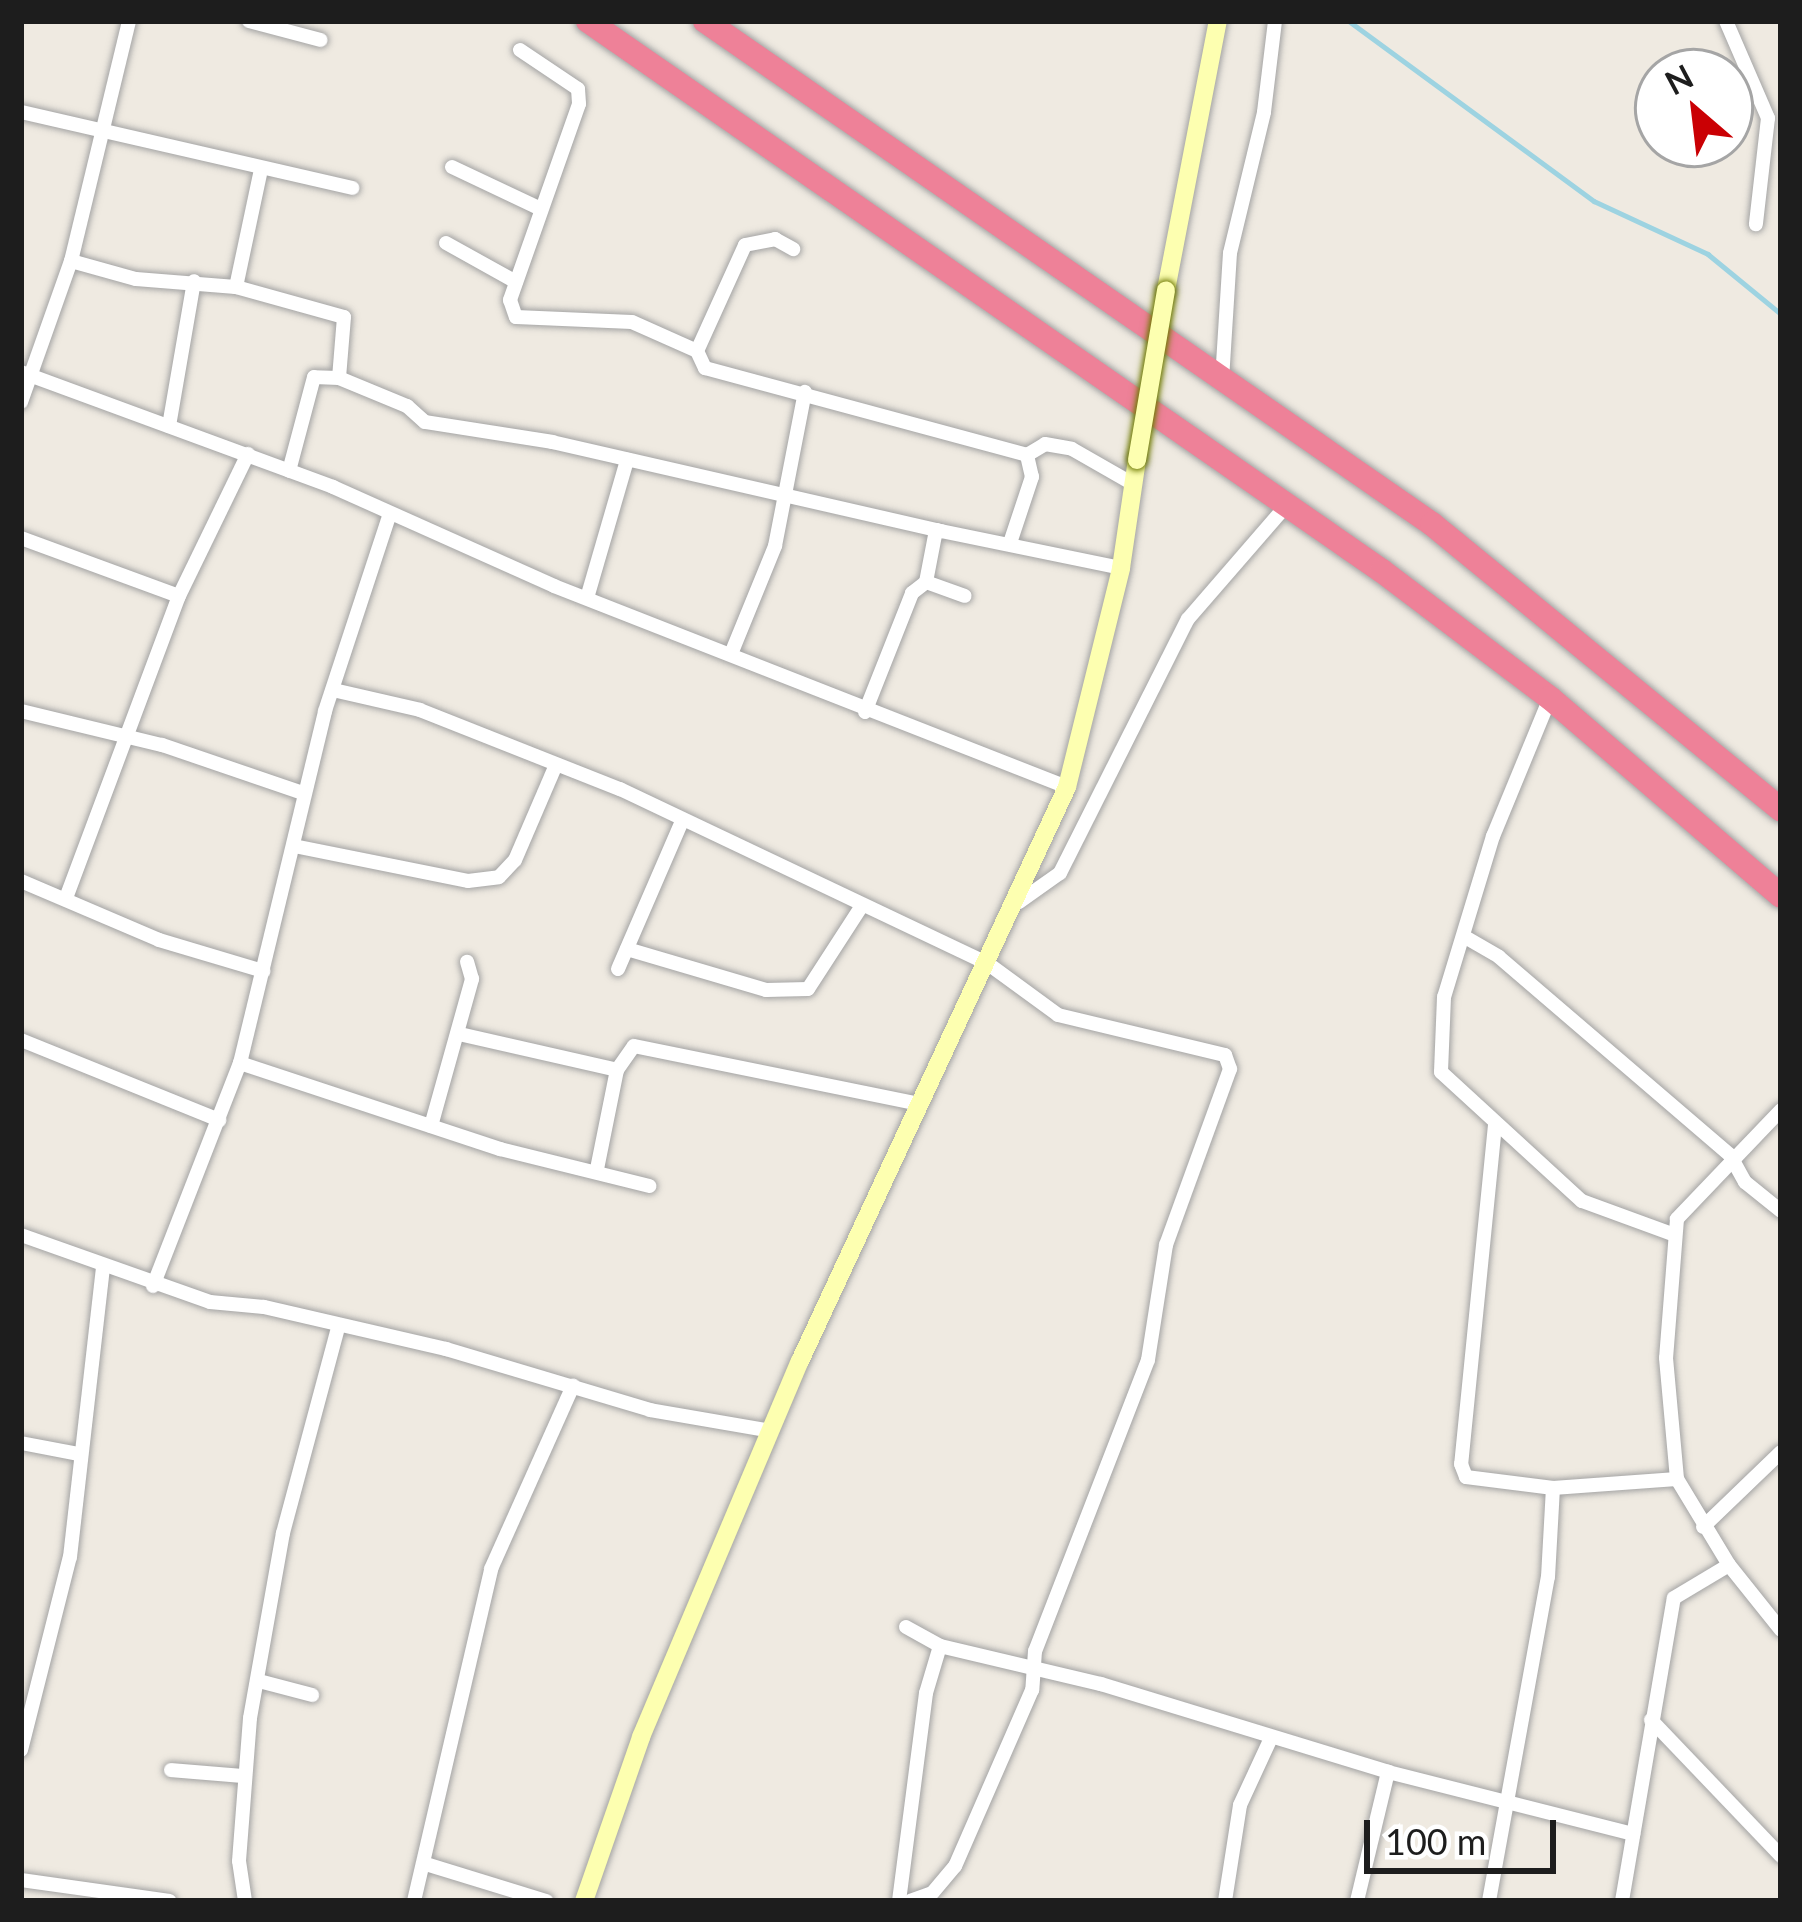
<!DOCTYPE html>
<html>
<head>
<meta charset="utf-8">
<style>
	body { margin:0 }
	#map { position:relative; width:1802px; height:1922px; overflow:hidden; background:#efeae1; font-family:Lato,sans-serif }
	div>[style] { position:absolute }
	.stream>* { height:4.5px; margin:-2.25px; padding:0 2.25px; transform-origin:2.25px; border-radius:2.25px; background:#9dd3e1 }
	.roads { filter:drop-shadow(0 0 3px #a4a4a4) drop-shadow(0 0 3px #a4a4a4) }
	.street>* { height:14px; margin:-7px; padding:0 7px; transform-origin:7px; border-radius:7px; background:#fff }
	.secondary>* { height:18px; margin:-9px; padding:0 9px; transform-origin:9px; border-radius:9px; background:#fdffb0 }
	.highway>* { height:24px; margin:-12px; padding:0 12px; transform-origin:12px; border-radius:12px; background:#ee8198 }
	.bridges { filter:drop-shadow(0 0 3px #6d7800) drop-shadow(0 0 3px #6d7800) }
	.secondary-bridge>* { height:18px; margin:-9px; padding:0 9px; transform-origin:9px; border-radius:9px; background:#fdffb0 }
	span { translate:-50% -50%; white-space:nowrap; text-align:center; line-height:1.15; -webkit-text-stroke:12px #fff; paint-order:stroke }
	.frame { position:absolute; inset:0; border:24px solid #1d1d1d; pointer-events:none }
	.north { position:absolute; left:1634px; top:48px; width:120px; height:120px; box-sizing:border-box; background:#fff; border:3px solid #a5a5a5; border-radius:50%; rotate:332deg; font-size:33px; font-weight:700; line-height:48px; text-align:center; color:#1d1d1d }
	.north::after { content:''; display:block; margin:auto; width:42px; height:54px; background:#ca0004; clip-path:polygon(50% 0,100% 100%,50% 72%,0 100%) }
	.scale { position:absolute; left:1364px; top:1820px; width:192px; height:54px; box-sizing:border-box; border:6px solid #1d1d1d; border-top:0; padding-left:15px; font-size:36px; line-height:42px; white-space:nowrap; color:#1d1d1d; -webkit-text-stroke:9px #fff; paint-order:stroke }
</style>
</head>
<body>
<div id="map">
	<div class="stream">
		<div style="left:1349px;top:21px;width:304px;rotate:36.3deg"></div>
		<div style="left:1594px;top:201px;width:126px;rotate:24.9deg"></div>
		<div style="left:1708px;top:254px;width:94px;rotate:39.4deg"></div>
	</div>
	<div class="roads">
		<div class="street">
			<div style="left:249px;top:21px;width:74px;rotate:14.8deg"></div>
			<div style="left:1726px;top:21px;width:106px;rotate:66.6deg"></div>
			<div style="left:1768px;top:118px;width:107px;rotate:96.5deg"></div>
			<div style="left:520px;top:50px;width:70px;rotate:33.9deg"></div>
			<div style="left:578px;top:89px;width:15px;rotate:86deg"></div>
			<div style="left:579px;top:104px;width:208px;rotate:109.4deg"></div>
			<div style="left:510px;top:300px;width:18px;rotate:71deg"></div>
			<div style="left:516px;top:317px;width:116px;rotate:2.5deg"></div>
			<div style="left:632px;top:322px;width:71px;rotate:24deg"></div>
			<div style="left:697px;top:351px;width:19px;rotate:65deg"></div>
			<div style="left:705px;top:368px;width:334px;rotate:15.1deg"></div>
			<div style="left:1027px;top:455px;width:21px;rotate:-31deg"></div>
			<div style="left:1045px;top:444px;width:27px;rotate:10deg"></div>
			<div style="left:1072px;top:449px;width:70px;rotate:29.8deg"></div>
			<div style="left:21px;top:112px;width:340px;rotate:12.9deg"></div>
			<div style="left:452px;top:167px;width:98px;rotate:25.3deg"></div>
			<div style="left:446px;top:243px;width:80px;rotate:29.1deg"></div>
			<div style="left:71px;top:261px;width:67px;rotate:15.5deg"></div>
			<div style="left:136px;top:279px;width:100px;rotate:4.6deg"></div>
			<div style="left:236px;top:287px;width:112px;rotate:15.5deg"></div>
			<div style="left:344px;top:317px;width:61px;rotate:94.7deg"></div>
			<div style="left:339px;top:378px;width:25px;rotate:-178deg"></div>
			<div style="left:314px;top:377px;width:97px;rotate:104.9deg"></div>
			<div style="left:236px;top:287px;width:121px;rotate:-78deg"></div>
			<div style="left:697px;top:351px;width:116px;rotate:-65.6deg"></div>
			<div style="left:745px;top:245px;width:31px;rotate:-11deg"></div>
			<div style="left:775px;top:239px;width:21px;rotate:29deg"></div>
			<div style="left:21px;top:372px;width:333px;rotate:20.2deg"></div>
			<div style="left:333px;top:487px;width:242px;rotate:24.1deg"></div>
			<div style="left:554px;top:586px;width:551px;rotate:21.4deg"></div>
			<div style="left:339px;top:378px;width:74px;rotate:22.4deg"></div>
			<div style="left:407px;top:406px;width:24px;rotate:42deg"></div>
			<div style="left:425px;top:422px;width:129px;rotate:8.9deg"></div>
			<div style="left:552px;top:442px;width:400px;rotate:12.9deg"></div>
			<div style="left:1222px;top:380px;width:127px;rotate:-86.4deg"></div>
			<div style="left:1230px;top:253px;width:145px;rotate:-76.4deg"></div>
			<div style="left:1264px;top:112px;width:92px;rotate:-83.1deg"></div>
			<div style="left:21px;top:402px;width:150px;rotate:-70.5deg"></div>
			<div style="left:71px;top:261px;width:247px;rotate:-76.4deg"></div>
			<div style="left:169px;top:426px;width:147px;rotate:-80.2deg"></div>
			<div style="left:21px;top:538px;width:168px;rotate:20.2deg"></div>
			<div style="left:1010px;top:543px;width:70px;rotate:-71.6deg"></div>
			<div style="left:1032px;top:477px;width:23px;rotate:-103deg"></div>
			<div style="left:926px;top:582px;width:41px;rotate:19.7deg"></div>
			<div style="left:587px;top:598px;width:144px;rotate:-73.8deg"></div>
			<div style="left:731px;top:654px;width:117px;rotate:-67.8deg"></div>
			<div style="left:775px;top:546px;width:157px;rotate:-79deg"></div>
			<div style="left:333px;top:690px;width:89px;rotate:12.9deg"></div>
			<div style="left:420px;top:710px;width:215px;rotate:21.6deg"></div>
			<div style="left:620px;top:789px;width:406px;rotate:25.4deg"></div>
			<div style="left:987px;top:963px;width:88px;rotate:36.2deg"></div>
			<div style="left:1058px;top:1015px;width:172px;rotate:13.5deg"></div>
			<div style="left:1225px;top:1055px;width:15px;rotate:70deg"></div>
			<div style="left:1230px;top:1069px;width:187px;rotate:110deg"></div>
			<div style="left:1166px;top:1245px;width:116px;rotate:98.9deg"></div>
			<div style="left:1148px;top:1360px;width:312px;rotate:111.2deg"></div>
			<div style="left:1035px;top:1651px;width:39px;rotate:94deg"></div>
			<div style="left:1032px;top:1690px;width:192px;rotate:113.6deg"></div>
			<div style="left:955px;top:1866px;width:35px;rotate:130deg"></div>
			<div style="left:932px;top:1893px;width:23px;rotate:160deg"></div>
			<div style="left:1550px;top:698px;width:149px;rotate:112.4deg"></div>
			<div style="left:1493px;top:836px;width:168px;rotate:106.9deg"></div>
			<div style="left:1444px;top:997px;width:75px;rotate:92.3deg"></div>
			<div style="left:1441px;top:1072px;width:191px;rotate:42.5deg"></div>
			<div style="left:1582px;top:1201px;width:96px;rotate:20.1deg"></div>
			<div style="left:21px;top:711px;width:145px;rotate:13.6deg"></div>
			<div style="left:162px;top:745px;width:149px;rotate:18.8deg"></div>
			<div style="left:865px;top:712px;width:128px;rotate:-68.4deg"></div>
			<div style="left:912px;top:593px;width:18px;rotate:-38deg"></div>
			<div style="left:926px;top:582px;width:53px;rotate:-79.1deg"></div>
			<div style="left:936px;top:530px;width:189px;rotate:11.6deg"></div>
			<div style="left:294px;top:846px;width:177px;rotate:11.4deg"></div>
			<div style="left:468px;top:881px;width:31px;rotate:-7deg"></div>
			<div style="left:499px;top:877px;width:23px;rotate:-47deg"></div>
			<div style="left:515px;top:860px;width:101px;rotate:-66.7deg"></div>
			<div style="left:21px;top:881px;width:150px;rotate:23.1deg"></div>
			<div style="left:159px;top:940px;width:109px;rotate:16.6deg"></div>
			<div style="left:66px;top:898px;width:322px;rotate:-69.5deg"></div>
			<div style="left:179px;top:596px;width:158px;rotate:-64.1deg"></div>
			<div style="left:1019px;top:902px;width:50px;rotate:-35.3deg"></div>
			<div style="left:1060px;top:873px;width:284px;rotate:-63.3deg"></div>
			<div style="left:1188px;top:619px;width:150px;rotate:-49.1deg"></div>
			<div style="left:1465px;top:937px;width:39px;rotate:30deg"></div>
			<div style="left:1499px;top:957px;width:304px;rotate:40.6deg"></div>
			<div style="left:1730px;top:1155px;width:31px;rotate:61deg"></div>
			<div style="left:1745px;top:1182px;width:46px;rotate:38.9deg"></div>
			<div style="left:627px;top:949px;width:145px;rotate:16.4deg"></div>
			<div style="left:766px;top:990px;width:42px;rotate:-1.4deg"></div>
			<div style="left:808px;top:989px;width:98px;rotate:-57.1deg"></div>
			<div style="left:618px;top:969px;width:161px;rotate:-66.6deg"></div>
			<div style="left:459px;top:1034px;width:162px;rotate:12.8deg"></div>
			<div style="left:21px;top:1040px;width:214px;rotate:22deg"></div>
			<div style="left:240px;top:1063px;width:274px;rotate:18.3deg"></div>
			<div style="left:500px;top:1149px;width:154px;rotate:13.9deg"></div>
			<div style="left:1781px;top:1110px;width:151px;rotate:133.7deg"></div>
			<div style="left:1677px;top:1219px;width:139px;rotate:94.5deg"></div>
			<div style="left:1666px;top:1358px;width:121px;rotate:84.8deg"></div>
			<div style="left:1677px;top:1479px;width:100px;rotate:58.8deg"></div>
			<div style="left:1729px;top:1565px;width:83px;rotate:51.3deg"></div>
			<div style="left:1495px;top:1125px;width:341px;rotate:95.7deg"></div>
			<div style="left:1461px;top:1464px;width:14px;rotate:69deg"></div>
			<div style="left:1466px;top:1477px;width:88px;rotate:7.2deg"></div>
			<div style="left:1553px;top:1488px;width:124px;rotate:-4.2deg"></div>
			<div style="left:431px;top:1126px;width:153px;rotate:-74.4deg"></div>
			<div style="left:472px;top:979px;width:18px;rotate:-106deg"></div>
			<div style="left:597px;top:1169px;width:101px;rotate:-78.6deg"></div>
			<div style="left:617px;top:1070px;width:29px;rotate:-55deg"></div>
			<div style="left:634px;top:1046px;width:290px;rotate:11.5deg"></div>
			<div style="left:21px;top:1235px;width:201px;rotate:19.5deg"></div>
			<div style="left:210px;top:1302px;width:54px;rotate:5.3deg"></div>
			<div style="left:264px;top:1307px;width:187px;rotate:13deg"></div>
			<div style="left:446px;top:1349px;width:213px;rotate:16.6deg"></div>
			<div style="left:650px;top:1410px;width:123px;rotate:9.8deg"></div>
			<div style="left:153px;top:1286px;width:239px;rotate:-68.7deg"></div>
			<div style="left:240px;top:1063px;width:362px;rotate:-76.4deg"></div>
			<div style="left:325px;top:711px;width:205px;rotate:-71.8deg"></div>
			<div style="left:21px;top:1443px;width:58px;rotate:10.9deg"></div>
			<div style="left:1703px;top:1527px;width:108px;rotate:-43.9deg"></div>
			<div style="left:906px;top:1627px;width:39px;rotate:29deg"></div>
			<div style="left:940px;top:1646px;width:165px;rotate:13.3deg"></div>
			<div style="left:1101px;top:1684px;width:300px;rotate:17deg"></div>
			<div style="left:1388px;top:1772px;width:253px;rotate:14.2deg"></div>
			<div style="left:259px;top:1681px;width:55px;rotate:14.8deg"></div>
			<div style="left:1651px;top:1720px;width:188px;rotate:46.3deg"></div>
			<div style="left:21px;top:1750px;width:199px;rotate:-75.8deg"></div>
			<div style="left:70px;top:1557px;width:292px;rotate:-83.5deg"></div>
			<div style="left:171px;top:1770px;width:71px;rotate:4.8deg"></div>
			<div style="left:426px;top:1864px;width:126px;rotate:17.1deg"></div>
			<div style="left:21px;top:1880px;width:150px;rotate:8deg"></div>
			<div style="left:245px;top:1901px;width:40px;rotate:-98.5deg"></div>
			<div style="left:239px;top:1861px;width:143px;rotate:-85.6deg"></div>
			<div style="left:250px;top:1718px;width:188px;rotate:-79.9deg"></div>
			<div style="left:283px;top:1533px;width:212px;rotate:-75deg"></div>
			<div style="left:414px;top:1901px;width:341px;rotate:-76.9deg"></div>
			<div style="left:491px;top:1569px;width:201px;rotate:-65.9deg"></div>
			<div style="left:899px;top:1901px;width:210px;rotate:-82.6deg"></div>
			<div style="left:926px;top:1693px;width:49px;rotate:-73.4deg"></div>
			<div style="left:1225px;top:1901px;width:97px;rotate:-81.1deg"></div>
			<div style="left:1240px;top:1805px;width:74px;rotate:-65.2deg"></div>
			<div style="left:1357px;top:1901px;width:133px;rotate:-76.5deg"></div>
			<div style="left:1489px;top:1901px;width:329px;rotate:-79.7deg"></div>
			<div style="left:1548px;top:1577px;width:89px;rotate:-86.8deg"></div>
			<div style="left:1622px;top:1901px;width:307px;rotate:-80.3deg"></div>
			<div style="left:1674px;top:1598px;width:64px;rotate:-31deg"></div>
		</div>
		<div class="secondary">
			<div style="left:1166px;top:290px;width:274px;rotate:-79.1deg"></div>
			<div style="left:584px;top:1901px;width:174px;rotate:-70.8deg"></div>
			<div style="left:641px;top:1737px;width:408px;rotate:-67.1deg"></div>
			<div style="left:800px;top:1361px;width:633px;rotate:-65.05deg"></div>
			<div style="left:1067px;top:787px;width:226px;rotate:-76.1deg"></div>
			<div style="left:1121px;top:568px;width:109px;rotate:-81.6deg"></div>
		</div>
		<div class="highway">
			<div style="left:588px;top:21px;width:966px;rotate:34.71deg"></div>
			<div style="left:1382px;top:571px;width:211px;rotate:37.1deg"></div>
			<div style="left:1550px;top:698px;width:304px;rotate:40.6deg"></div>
			<div style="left:705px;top:21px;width:884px;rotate:34.68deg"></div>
			<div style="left:1432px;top:524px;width:451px;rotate:39.3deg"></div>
		</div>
	</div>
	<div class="bridges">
		<div class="secondary-bridge">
			<div style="left:1137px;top:460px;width:172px;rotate:-80.3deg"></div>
		</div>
	</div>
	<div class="frame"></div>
	<div class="north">N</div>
	<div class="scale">100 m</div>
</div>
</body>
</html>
